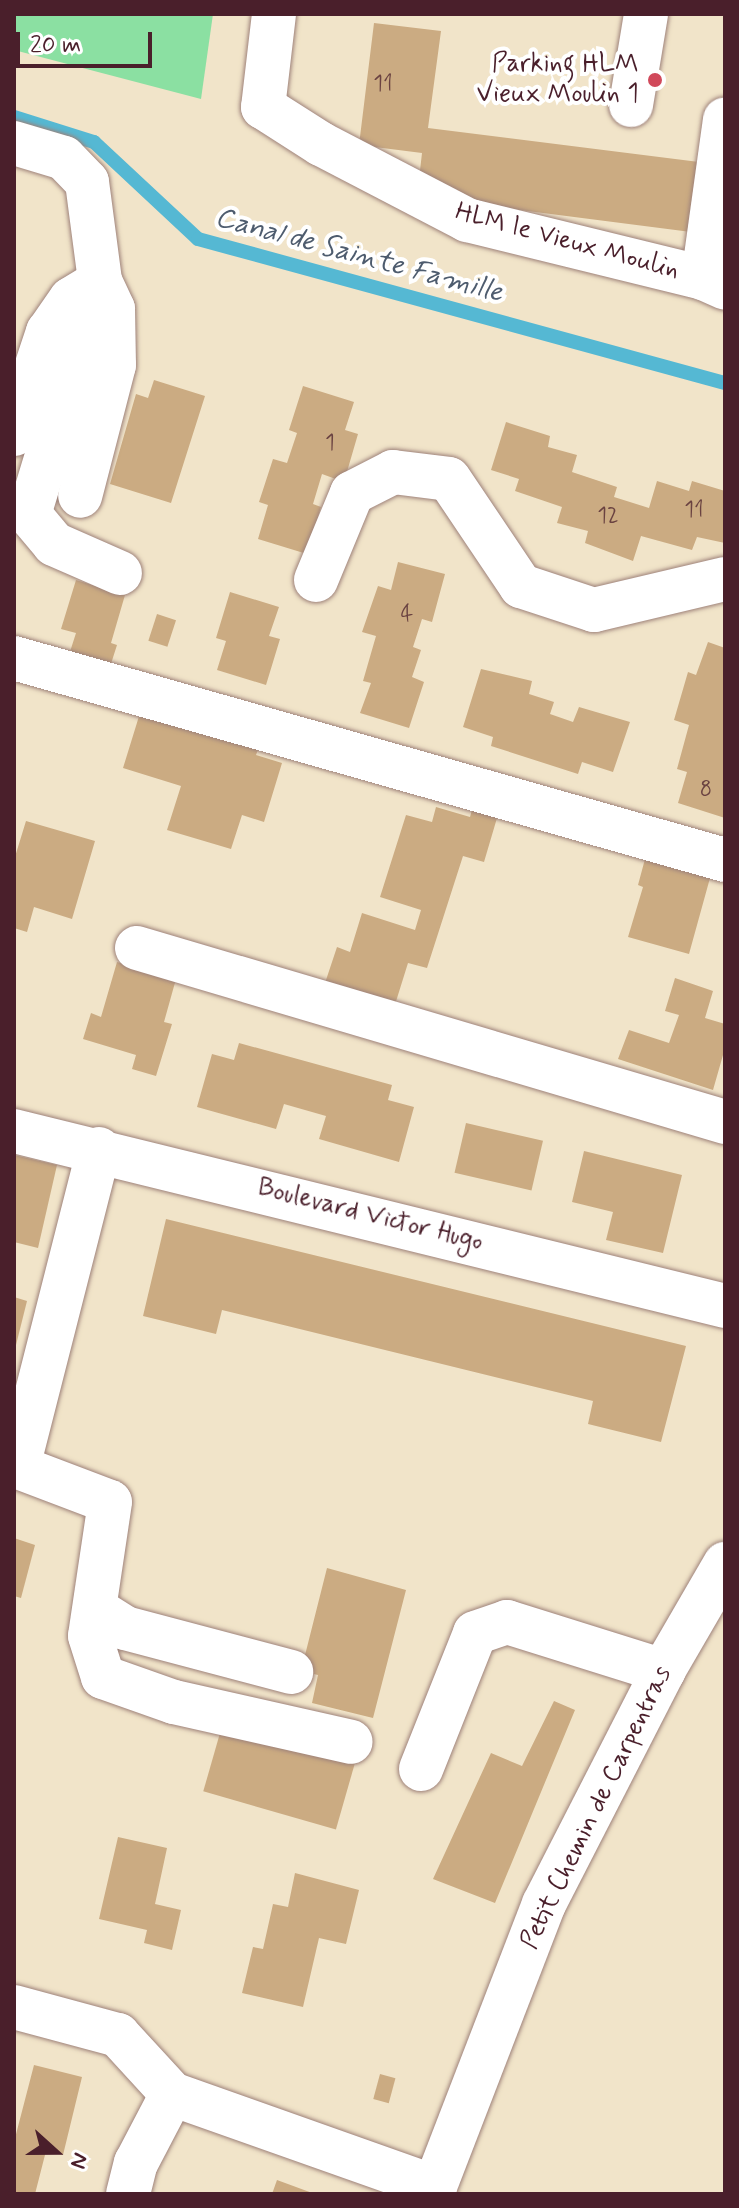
<!DOCTYPE html>
<html>
<head>
<meta charset="utf-8">
<style>
	body { margin:0 }
	#map { position:relative; width:739px; height:2208px; overflow:hidden; background:#f1e4c9; font-family:Mynerve,sans-serif }
	div>[style] { position:absolute }
	.green>* { inset:0; background:#8be0a2 }
	.stream>* { height:14px; margin:-7px; padding:0 7px; transform-origin:7px; border-radius:7px; background:#55b8d3 }
	.building>* { inset:0; background:#cbab82; transform-origin:0 0 }
	.roads { filter:drop-shadow(0 0 2px #9e827a) drop-shadow(0 0 2px #9e827a) }
	.minor>* { height:44px; margin:-22px; padding:0 22px; transform-origin:22px; border-radius:22px; background:#fff }
	.dots>* { width:22px; height:22px; translate:-50% -50%; box-sizing:border-box; border:4px solid #fff; border-radius:50% }
	span { translate:-50% -50%; white-space:nowrap; text-align:center; line-height:1.15; -webkit-text-stroke:8px #fff; paint-order:stroke }
	.number-label { font-size:22px; color:#6a4241 }
	.number-label span { -webkit-text-stroke-width:0 }
	.poi-label { font-size:26px; color:#4a1f2b }
	.right { translate:-100% -50%; text-align:right }
	.street-label { font-size:26px; color:#4a1f2b }
	.water-label { font-size:28px; color:#4e5c6e; font-style:italic }
	.frame { position:absolute; inset:0; border:16px solid #4a1f2b; pointer-events:none }
	.north { position:absolute; left:16px; top:2112px; width:80px; height:80px; -webkit-text-stroke:6px #fff; paint-order:stroke; rotate:111deg; font-size:22px; font-weight:700; line-height:32px; text-align:center; color:#4a1f2b }
	.north::after { content:''; display:block; margin:auto; width:28px; height:36px; background:#4a1f2b; clip-path:polygon(50% 0,100% 100%,50% 72%,0 100%) }
	.scale { position:absolute; left:16px; top:32px; width:136px; height:36px; box-sizing:border-box; border:4px solid #4a1f2b; border-top:0; padding-left:10px; font-size:24px; line-height:28px; white-space:nowrap; color:#4a1f2b; -webkit-text-stroke:6px #fff; paint-order:stroke }
</style>
</head>
<body>
<div id="map">
	<div class="green">
		<div style="clip-path:polygon(14px 14px,213px 14px,201px 99px,14px 50px)"></div>
	</div>
	<div class="stream">
		<div style="left:14px;top:117px;width:84px;rotate:17.4deg"></div>
		<div style="left:94px;top:142px;width:142px;rotate:43deg"></div>
		<div style="left:198px;top:239px;width:546px;rotate:15.28deg"></div>
	</div>
	<div class="building">
		<div style="clip-path:polygon(374px 23px,441px 31px,428px 128px,699px 162px,691px 232px,417px 197px,422px 153px,359px 145px)"></div>
		<div style="clip-path:polygon(154px 380px,205px 396px,171px 503px,110px 484px,136px 394px,148px 398px)"></div>
		<div style="clip-path:polygon(303px 386px,354px 402px,345px 430px,358px 434px,344px 482px,322px 474px,313px 504px,321px 507px,307px 554px,258px 539px,268px 505px,259px 502px,273px 459px,287px 463px,297px 433px,289px 430px)"></div>
		<div style="clip-path:polygon(506px 422px,550px 436px,548px 447px,577px 455px,572px 472px,617px 487px,614px 497px,649px 508px,657px 481px,689px 491px,692px 481px,725px 491px,725px 543px,697px 537px,692px 550px,641px 536px,633px 561px,585px 543px,588px 531px,557px 523px,562px 507px,515px 491px,519px 479px,491px 470px)"></div>
		<div style="clip-path:polygon(398px 562px,445px 574px,432px 622px,422px 619px,413px 647px,421px 650px,412px 677px,424px 682px,409px 728px,360px 713px,371px 683px,363px 681px,376px 636px,362px 632px,378px 586px,391px 590px)"></div>
		<div style="clip-path:polygon(76px 580px,125px 595px,111px 643px,117px 645px,109px 670px,68px 658px,76px 633px,61px 629px)"></div>
		<div style="clip-path:polygon(230px 592px,279px 607px,269px 636px,280px 639px,266px 685px,217px 670px,226px 641px,216px 638px)"></div>
		<div style="left:157px;top:614px;width:20px;height:28px;rotate:18deg"></div>
		<div style="clip-path:polygon(708px 642px,725px 648px,725px 818px,678px 803px,687px 772px,677px 769px,689px 725px,674px 720px,688px 672px,696px 675px)"></div>
		<div style="clip-path:polygon(481px 669px,532px 681px,529px 694px,554px 702px,550px 714px,573px 722px,579px 707px,630px 722px,613px 772px,582px 762px,578px 774px,491px 746px,493px 737px,463px 727px)"></div>
		<div style="clip-path:polygon(140px 713px,261px 742px,256px 755px,282px 763px,264px 822px,242px 815px,231px 849px,167px 830px,181px 786px,123px 768px)"></div>
		<div style="clip-path:polygon(436px 807px,470px 817px,472px 810px,497px 818px,484px 862px,463px 856px,427px 968px,408px 963px,393px 1011px,323px 989px,337px 947px,350px 952px,362px 913px,415px 930px,421px 910px,380px 897px,406px 815px,432px 822px)"></div>
		<div style="clip-path:polygon(26px 821px,95px 841px,72px 919px,34px 907px,27px 932px,14px 928px,14px 860px)"></div>
		<div style="clip-path:polygon(645px 859px,710px 878px,689px 954px,628px 937px,643px 887px,638px 885px)"></div>
		<div style="clip-path:polygon(117px 962px,176px 979px,164px 1022px,172px 1024px,156px 1076px,132px 1069px,136px 1055px,83px 1039px,91px 1013px,101px 1017px)"></div>
		<div style="clip-path:polygon(675px 978px,713px 991px,705px 1018px,725px 1024px,725px 1048px,713px 1090px,618px 1059px,629px 1030px,669px 1043px,679px 1015px,665px 1011px)"></div>
		<div style="clip-path:polygon(239px 1043px,392px 1085px,388px 1100px,414px 1107px,399px 1162px,319px 1139px,326px 1116px,284px 1104px,276px 1129px,197px 1107px,212px 1054px,234px 1060px)"></div>
		<div style="left:466px;top:1123px;width:79px;height:51px;rotate:13deg"></div>
		<div style="clip-path:polygon(584px 1151px,682px 1175px,663px 1253px,606px 1240px,613px 1212px,572px 1202px)"></div>
		<div style="clip-path:polygon(14px 1155px,57px 1165px,38px 1248px,14px 1242px)"></div>
		<div style="clip-path:polygon(166px 1219px,686px 1346px,661px 1442px,588px 1424px,593px 1401px,222px 1310px,216px 1334px,143px 1316px)"></div>
		<div style="clip-path:polygon(14px 1297px,27px 1301px,15px 1349px,14px 1349px)"></div>
		<div style="clip-path:polygon(14px 1538px,35px 1545px,21px 1598px,14px 1596px)"></div>
		<div style="clip-path:polygon(327px 1568px,406px 1590px,373px 1718px,312px 1703px,318px 1675px,301px 1671px)"></div>
		<div style="clip-path:polygon(554px 1701px,575px 1710px,495px 1903px,433px 1879px,491px 1753px,522px 1766px)"></div>
		<div style="left:222px;top:1726px;width:138px;height:68px;rotate:16deg"></div>
		<div style="clip-path:polygon(118px 1837px,167px 1848px,155px 1904px,181px 1910px,172px 1950px,144px 1943px,147px 1930px,99px 1919px)"></div>
		<div style="clip-path:polygon(295px 1873px,359px 1890px,346px 1944px,319px 1938px,303px 2007px,242px 1993px,253px 1947px,263px 1949px,273px 1904px,288px 1907px)"></div>
		<div style="clip-path:polygon(34px 2065px,82px 2077px,63px 2155px,46px 2151px,35px 2194px,14px 2194px,14px 2142px)"></div>
		<div style="left:380px;top:2074px;width:16px;height:26px;rotate:15deg"></div>
		<div style="clip-path:polygon(277px 2180px,315px 2194px,272px 2194px)"></div>
	</div>
	<div class="roads">
		<div class="minor">
			<div style="left:274px;top:14px;width:94px;rotate:96.7deg"></div>
			<div style="left:263px;top:107px;width:69px;rotate:32.5deg"></div>
			<div style="left:321px;top:144px;width:165px;rotate:27.5deg"></div>
			<div style="left:467px;top:220px;width:243px;rotate:13.8deg"></div>
			<div style="left:703px;top:278px;width:24px;rotate:24deg"></div>
			<div style="left:631px;top:105px;width:92px;rotate:-80.6deg"></div>
			<div style="left:14px;top:143px;width:52px;rotate:16.7deg"></div>
			<div style="left:64px;top:158px;width:33px;rotate:46deg"></div>
			<div style="left:87px;top:182px;width:100px;rotate:82.5deg"></div>
			<div style="left:100px;top:281px;width:31px;rotate:65deg"></div>
			<div style="left:113px;top:309px;width:56px;rotate:89deg"></div>
			<div style="left:114px;top:365px;width:135px;rotate:104.5deg"></div>
			<div style="left:703px;top:278px;width:160px;rotate:-82.1deg"></div>
			<div style="left:100px;top:281px;width:244px;rotate:106.9deg"></div>
			<div style="left:29px;top:514px;width:39px;rotate:50deg"></div>
			<div style="left:54px;top:544px;width:72px;rotate:23.7deg"></div>
			<div style="left:14px;top:434px;width:108px;rotate:-71.6deg"></div>
			<div style="left:48px;top:332px;width:40px;rotate:-55.1deg"></div>
			<div style="left:71px;top:299px;width:27px;rotate:-31deg"></div>
			<div style="left:316px;top:580px;width:94px;rotate:-67.5deg"></div>
			<div style="left:352px;top:493px;width:46px;rotate:-27.1deg"></div>
			<div style="left:393px;top:472px;width:56px;rotate:7.1deg"></div>
			<div style="left:449px;top:479px;width:129px;rotate:56.1deg"></div>
			<div style="left:521px;top:586px;width:77px;rotate:18.2deg"></div>
			<div style="left:594px;top:610px;width:135px;rotate:-13.3deg"></div>
			<div style="left:14px;top:658px;width:739px;rotate:15.86deg"></div>
			<div style="left:137px;top:948px;width:613px;rotate:16.48deg"></div>
			<div style="left:14px;top:1131px;width:732px;rotate:13.83deg"></div>
			<div style="left:99px;top:1149px;width:328px;rotate:104.3deg"></div>
			<div style="left:18px;top:1467px;width:98px;rotate:20.8deg"></div>
			<div style="left:110px;top:1502px;width:135px;rotate:98.5deg"></div>
			<div style="left:90px;top:1636px;width:43px;rotate:72.4deg"></div>
			<div style="left:103px;top:1677px;width:75px;rotate:19.4deg"></div>
			<div style="left:174px;top:1702px;width:181px;rotate:12.7deg"></div>
			<div style="left:95px;top:1609px;width:36px;rotate:32deg"></div>
			<div style="left:125px;top:1628px;width:172px;rotate:14.8deg"></div>
			<div style="left:421px;top:1769px;width:146px;rotate:-68.3deg"></div>
			<div style="left:475px;top:1633px;width:34px;rotate:-19deg"></div>
			<div style="left:507px;top:1622px;width:164px;rotate:17.4deg"></div>
			<div style="left:14px;top:2007px;width:108px;rotate:15.1deg"></div>
			<div style="left:118px;top:2035px;width:80px;rotate:47.5deg"></div>
			<div style="left:172px;top:2094px;width:279px;rotate:19.5deg"></div>
			<div style="left:128px;top:2194px;width:32px;rotate:-76deg"></div>
			<div style="left:136px;top:2163px;width:78px;rotate:-62.4deg"></div>
			<div style="left:432px;top:2194px;width:311px;rotate:-68.9deg"></div>
			<div style="left:544px;top:1904px;width:262px;rotate:-62.9deg"></div>
			<div style="left:663px;top:1671px;width:124px;rotate:-59.9deg"></div>
		</div>
	</div>
	<div class="dots">
		<div style="left:655px;top:80px;background:#d1495b"></div>
	</div>
	<div class="number-label">
		<span style="left:383px;top:85px">11</span>
		<span style="left:330px;top:444px">1</span>
		<span style="left:694px;top:511px">11</span>
		<span style="left:608px;top:517px">12</span>
		<span style="left:407px;top:615px">4</span>
		<span style="left:706px;top:791px">8</span>
	</div>
	<div class="poi-label">
		<span class="right" style="left:639px;top:80px">Parking HLM<br>Vieux Moulin 1</span>
	</div>
	<div class="street-label">
		<span style="left:567px;top:242px;rotate:15deg">HLM le Vieux Moulin</span>
		<span style="left:370px;top:1216px;rotate:14deg">Boulevard Victor Hugo</span>
		<span style="left:597px;top:1808px;rotate:-64deg">Petit Chemin de Carpentras</span>
	</div>
	<div class="water-label">
		<span style="left:359px;top:256px;rotate:15deg">Canal de Sainte Famille</span>
	</div>
	<div class="frame"></div>
	<div class="north">N</div>
	<div class="scale">20 m</div>
</div>
</body>
</html>
